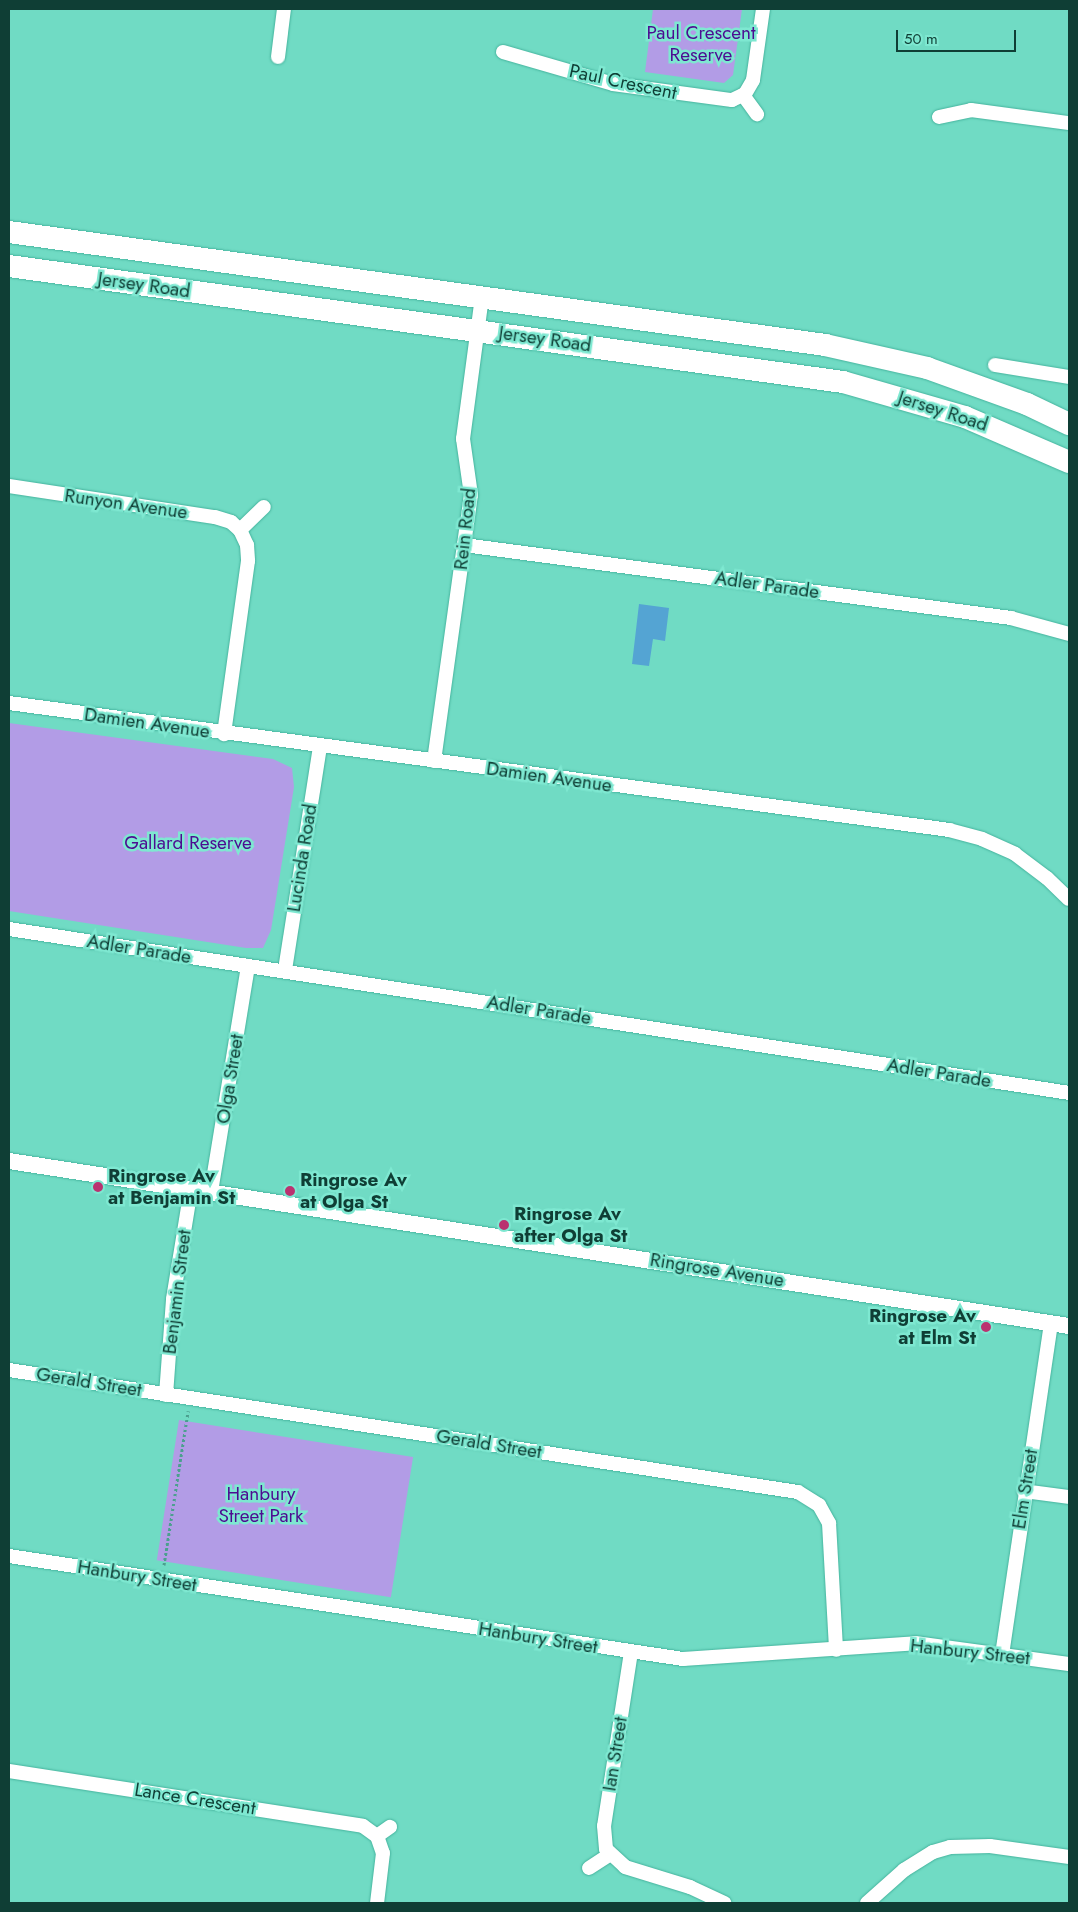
<!DOCTYPE html>
<html>
<head>
<meta charset="utf-8">
<style>
	body { margin:0 }
	#map { position:relative; width:1078px; height:1912px; overflow:hidden; background:#70dbc4; font-family:Jost,sans-serif }
	div>[style] { position:absolute }
	.green>* { inset:0; background:#b29ce6; transform-origin:0 0 }
	.building>* { inset:0; background:#54a4d3 }
	.path>* { height:3px; margin-top:-1.5px; transform-origin:0; background:repeating-linear-gradient(90deg,#4b9f8e 0 2.5px,transparent 0 5px) }
	.roads { filter:drop-shadow(0 0 1px #46b49e) drop-shadow(0 0 1px #46b49e) }
	.minor>* { height:14px; margin:-7px; padding:0 7px; transform-origin:7px; border-radius:7px; background:#fff }
	.tertiary>* { height:16px; margin:-8px; padding:0 8px; transform-origin:8px; border-radius:8px; background:#fff }
	.trunk>* { height:22px; margin:-11px; padding:0 11px; transform-origin:11px; border-radius:11px; background:#fff }
	.dots>* { width:14px; height:14px; translate:-50% -50%; box-sizing:border-box; border:2px solid #7ee8d1; border-radius:50% }
	span { translate:-50% -50%; white-space:nowrap; text-align:center; line-height:1.15; -webkit-text-stroke:5px #7ee8d1; paint-order:stroke }
	.park-label { font-size:19px; color:#4d0c91 }
	.street-label { font-size:19px; color:#0f3e35 }
	.poi-label { font-size:19px; color:#0f3e35; font-weight:700 }
	.left { translate:0 -50%; text-align:left }
	.right { translate:-100% -50%; text-align:right }
	.frame { position:absolute; inset:0; border:10px solid #0f3e35; pointer-events:none }
	.scale { position:absolute; left:896px; top:30px; width:120px; height:22px; box-sizing:border-box; border:2px solid #0f3e35; border-top:0; padding-left:6px; font-size:15px; line-height:18px; white-space:nowrap; color:#0f3e35; -webkit-text-stroke:4px #7ee8d1; paint-order:stroke }
</style>
</head>
<body>
<div id="map">
	<div class="green">
		<div style="clip-path:polygon(653px 9px,742px 9px,733px 75px,724px 83px,645px 72px)"></div>
		<div style="clip-path:polygon(9px 723px,273px 759px,292px 768px,294px 787px,271px 930px,263px 948px,246px 948px,9px 911px)"></div>
		<div style="left:179px;top:1420px;width:237px;height:142px;rotate:9deg"></div>
	</div>
	<div class="building">
		<div style="clip-path:polygon(639px 604px,669px 608px,665px 641px,653px 639px,649px 666px,632px 664px)"></div>
	</div>
	<div class="path">
		<div style="left:164px;top:1565px;width:156px;rotate:-81.1deg"></div>
	</div>
	<div class="roads">
		<div class="minor">
			<div style="left:503px;top:52px;width:115px;rotate:16.2deg"></div>
			<div style="left:613px;top:84px;width:120px;rotate:7.7deg"></div>
			<div style="left:732px;top:100px;width:14px;rotate:-25deg"></div>
			<div style="left:745px;top:94px;width:16px;rotate:-60deg"></div>
			<div style="left:753px;top:80px;width:72px;rotate:-82deg"></div>
			<div style="left:278px;top:57px;width:48px;rotate:-82.9deg"></div>
			<div style="left:743px;top:95px;width:24px;rotate:54deg"></div>
			<div style="left:939px;top:117px;width:33px;rotate:-12deg"></div>
			<div style="left:971px;top:110px;width:99px;rotate:7.6deg"></div>
			<div style="left:995px;top:365px;width:75px;rotate:9.2deg"></div>
			<div style="left:9px;top:486px;width:208px;rotate:8.6deg"></div>
			<div style="left:215px;top:517px;width:17px;rotate:17deg"></div>
			<div style="left:231px;top:522px;width:12px;rotate:42deg"></div>
			<div style="left:240px;top:530px;width:17px;rotate:65deg"></div>
			<div style="left:247px;top:545px;width:16px;rotate:86deg"></div>
			<div style="left:248px;top:561px;width:175px;rotate:97.9deg"></div>
			<div style="left:240px;top:530px;width:33px;rotate:-44deg"></div>
			<div style="left:464px;top:545px;width:552px;rotate:7.6deg"></div>
			<div style="left:1011px;top:618px;width:60px;rotate:15.4deg"></div>
			<div style="left:9px;top:703px;width:949px;rotate:7.69deg"></div>
			<div style="left:949px;top:830px;width:34px;rotate:15deg"></div>
			<div style="left:982px;top:839px;width:36px;rotate:24deg"></div>
			<div style="left:1015px;top:854px;width:40px;rotate:37deg"></div>
			<div style="left:1047px;top:878px;width:30px;rotate:44deg"></div>
			<div style="left:434px;top:761px;width:269px;rotate:-82.1deg"></div>
			<div style="left:471px;top:495px;width:57px;rotate:-98.1deg"></div>
			<div style="left:463px;top:439px;width:143px;rotate:-82.4deg"></div>
			<div style="left:9px;top:929px;width:1073px;rotate:8.79deg"></div>
			<div style="left:285px;top:970px;width:226px;rotate:-81.1deg"></div>
			<div style="left:211px;top:1192px;width:229px;rotate:-80.7deg"></div>
			<div style="left:9px;top:1370px;width:798px;rotate:8.79deg"></div>
			<div style="left:798px;top:1492px;width:25px;rotate:32deg"></div>
			<div style="left:819px;top:1505px;width:21px;rotate:61deg"></div>
			<div style="left:829px;top:1523px;width:127px;rotate:86.8deg"></div>
			<div style="left:166px;top:1395px;width:96px;rotate:-85.8deg"></div>
			<div style="left:173px;top:1299px;width:111px;rotate:-80.7deg"></div>
			<div style="left:1024px;top:1491px;width:45px;rotate:7.6deg"></div>
			<div style="left:9px;top:1556px;width:682px;rotate:8.69deg"></div>
			<div style="left:683px;top:1659px;width:233px;rotate:-3.9deg"></div>
			<div style="left:915px;top:1643px;width:155px;rotate:7.8deg"></div>
			<div style="left:631px;top:1652px;width:176px;rotate:98.8deg"></div>
			<div style="left:604px;top:1826px;width:23px;rotate:85deg"></div>
			<div style="left:606px;top:1849px;width:26px;rotate:43deg"></div>
			<div style="left:625px;top:1867px;width:68px;rotate:17.1deg"></div>
			<div style="left:690px;top:1887px;width:38px;rotate:25deg"></div>
			<div style="left:1002px;top:1655px;width:336px;rotate:-81.6deg"></div>
			<div style="left:9px;top:1771px;width:358px;rotate:8.8deg"></div>
			<div style="left:363px;top:1826px;width:17px;rotate:36deg"></div>
			<div style="left:377px;top:1836px;width:18px;rotate:71deg"></div>
			<div style="left:383px;top:1853px;width:50px;rotate:96.8deg"></div>
			<div style="left:377px;top:1836px;width:16px;rotate:-35deg"></div>
			<div style="left:589px;top:1868px;width:24px;rotate:-33deg"></div>
			<div style="left:867px;top:1903px;width:50px;rotate:-41.7deg"></div>
			<div style="left:904px;top:1870px;width:34px;rotate:-32deg"></div>
			<div style="left:933px;top:1852px;width:18px;rotate:-16deg"></div>
			<div style="left:950px;top:1847px;width:40px;rotate:-1.4deg"></div>
			<div style="left:990px;top:1846px;width:80px;rotate:7.9deg"></div>
		</div>
		<div class="tertiary">
			<div style="left:9px;top:1161px;width:1073px;rotate:8.85deg"></div>
		</div>
		<div class="trunk">
			<div style="left:9px;top:232px;width:824px;rotate:7.88deg"></div>
			<div style="left:825px;top:345px;width:105px;rotate:12.7deg"></div>
			<div style="left:927px;top:368px;width:106px;rotate:19.8deg"></div>
			<div style="left:1027px;top:404px;width:47px;rotate:25.5deg"></div>
			<div style="left:9px;top:266px;width:842px;rotate:7.92deg"></div>
			<div style="left:843px;top:382px;width:127px;rotate:16deg"></div>
			<div style="left:965px;top:417px;width:113px;rotate:23.4deg"></div>
		</div>
	</div>
	<div class="dots">
		<div style="left:98px;top:1187px;background:#ba3270"></div>
		<div style="left:290px;top:1191px;background:#ba3270"></div>
		<div style="left:504px;top:1225px;background:#ba3270"></div>
		<div style="left:986px;top:1327px;background:#ba3270"></div>
	</div>
	<div class="park-label">
		<span style="left:701px;top:44px">Paul Crescent<br>Reserve</span>
		<span style="left:188px;top:843px">Gallard Reserve</span>
		<span style="left:261px;top:1505px">Hanbury<br>Street Park</span>
	</div>
	<div class="street-label">
		<span style="left:623px;top:82px;rotate:12deg">Paul Crescent</span>
		<span style="left:144px;top:285px;rotate:8deg">Jersey Road</span>
		<span style="left:545px;top:339px;rotate:8deg">Jersey Road</span>
		<span style="left:943px;top:411px;rotate:18deg">Jersey Road</span>
		<span style="left:126px;top:504px;rotate:8deg">Runyon Avenue</span>
		<span style="left:465px;top:529px;rotate:-84deg">Rein Road</span>
		<span style="left:767px;top:585px;rotate:8deg">Adler Parade</span>
		<span style="left:147px;top:723px;rotate:8deg">Damien Avenue</span>
		<span style="left:549px;top:777px;rotate:8deg">Damien Avenue</span>
		<span style="left:302px;top:858px;rotate:-81deg">Lucinda Road</span>
		<span style="left:139px;top:949px;rotate:9deg">Adler Parade</span>
		<span style="left:539px;top:1010px;rotate:9deg">Adler Parade</span>
		<span style="left:939px;top:1073px;rotate:9deg">Adler Parade</span>
		<span style="left:230px;top:1079px;rotate:-81deg">Olga Street</span>
		<span style="left:717px;top:1270px;rotate:9deg">Ringrose Avenue</span>
		<span style="left:177px;top:1292px;rotate:-83deg">Benjamin Street</span>
		<span style="left:89px;top:1382px;rotate:9deg">Gerald Street</span>
		<span style="left:489px;top:1444px;rotate:9deg">Gerald Street</span>
		<span style="left:1025px;top:1489px;rotate:-81deg">Elm Street</span>
		<span style="left:137px;top:1576px;rotate:9deg">Hanbury Street</span>
		<span style="left:538px;top:1638px;rotate:9deg">Hanbury Street</span>
		<span style="left:970px;top:1652px;rotate:6deg">Hanbury Street</span>
		<span style="left:615px;top:1754px;rotate:-81deg">Ian Street</span>
		<span style="left:195px;top:1799px;rotate:9deg">Lance Crescent</span>
	</div>
	<div class="poi-label">
		<span class="left" style="left:108px;top:1187px">Ringrose Av<br>at Benjamin St</span>
		<span class="left" style="left:300px;top:1191px">Ringrose Av<br>at Olga St</span>
		<span class="left" style="left:514px;top:1225px">Ringrose Av<br>after Olga St</span>
		<span class="right" style="left:976px;top:1327px">Ringrose Av<br>at Elm St</span>
	</div>
	<div class="frame"></div>
	<div class="scale">50 m</div>
</div>
</body>
</html>
